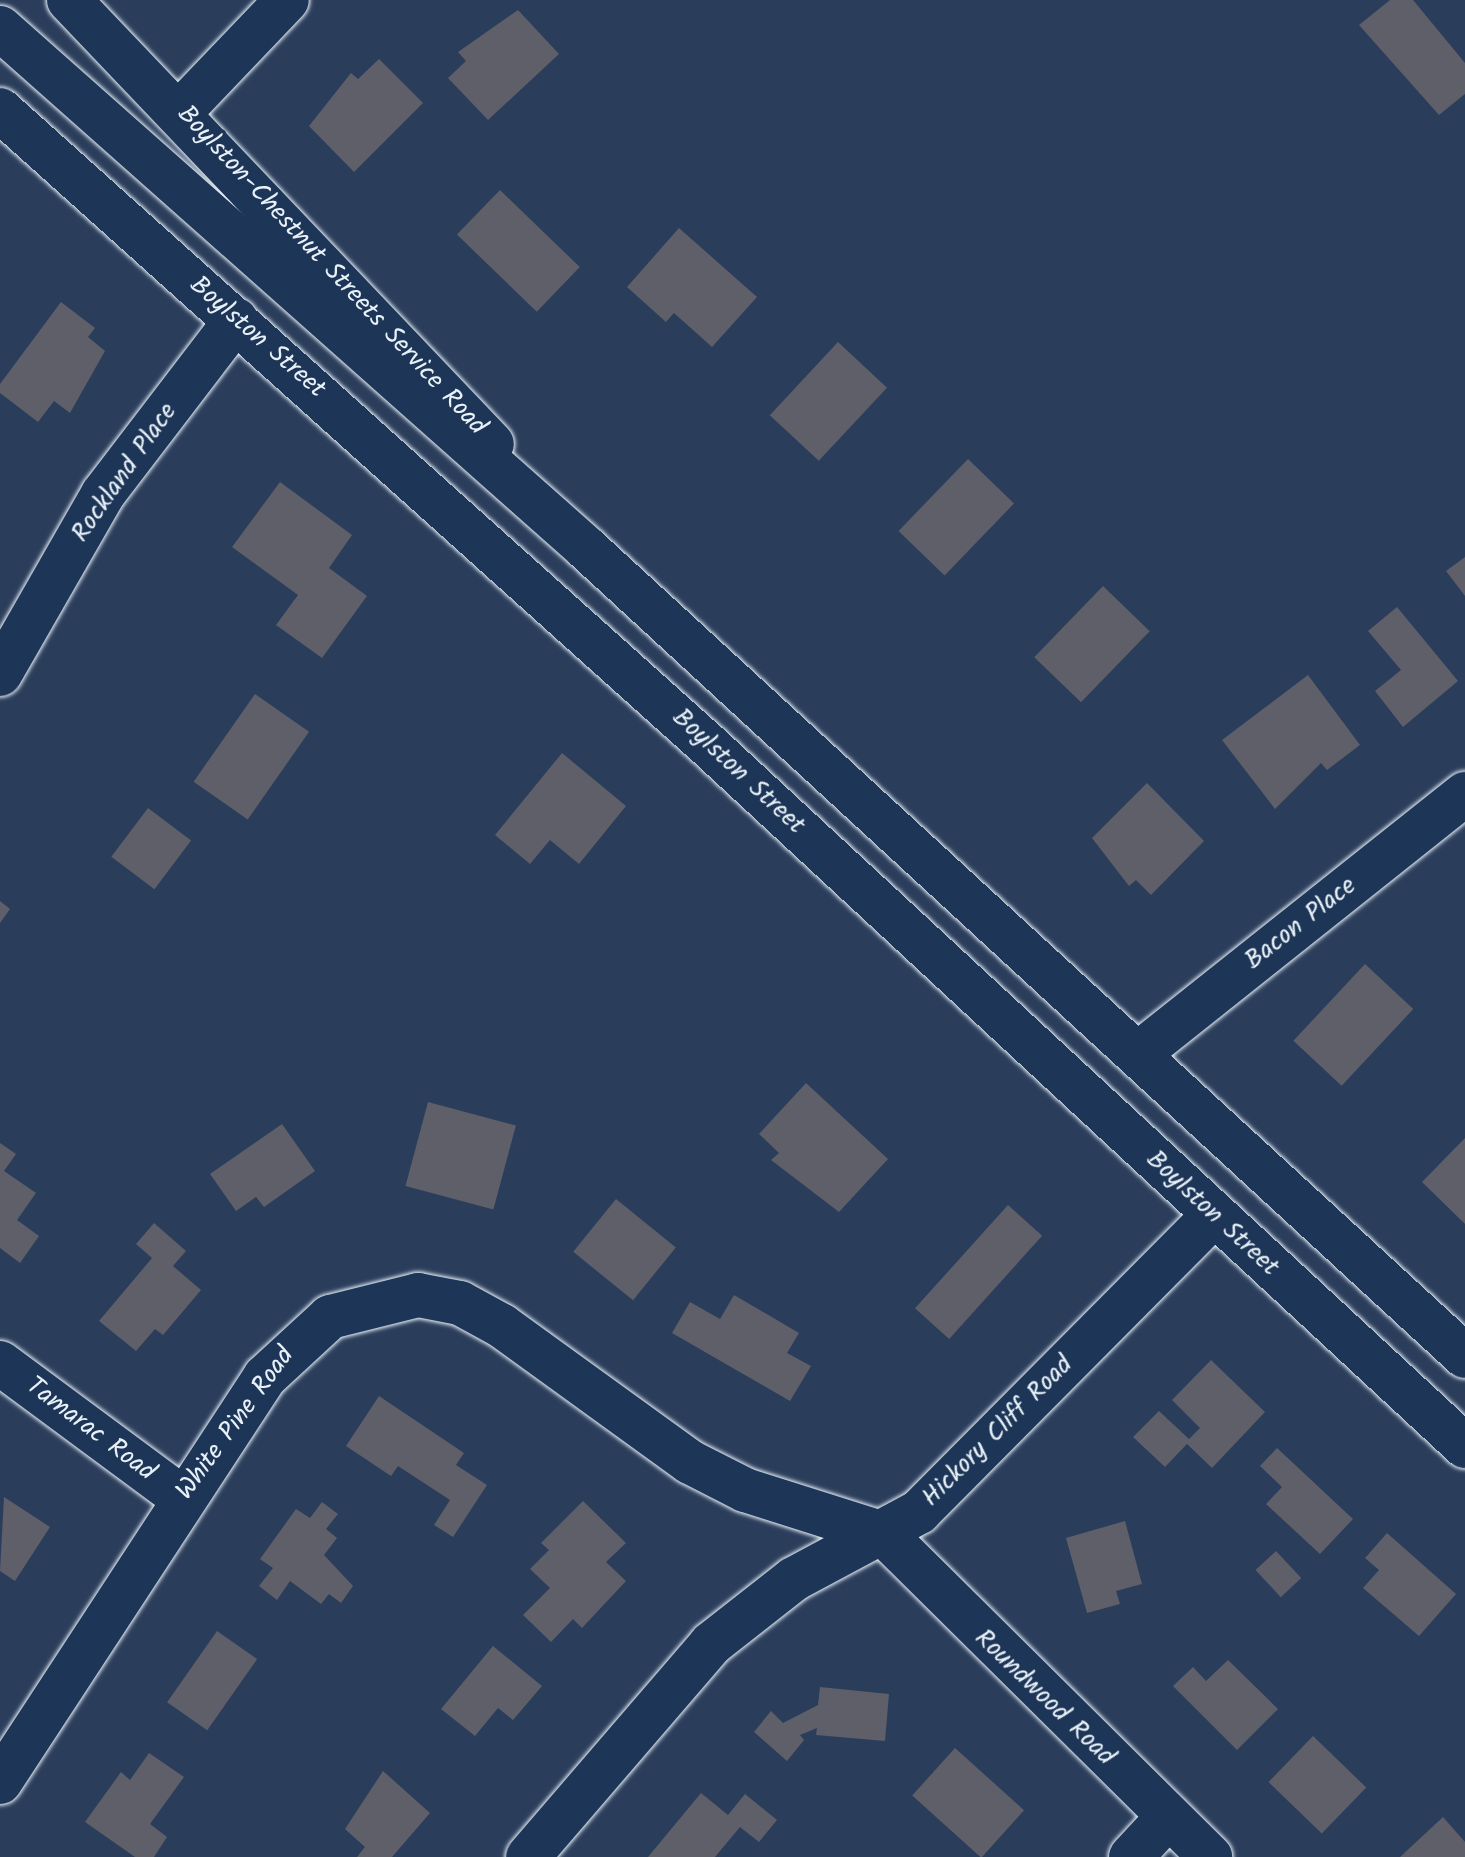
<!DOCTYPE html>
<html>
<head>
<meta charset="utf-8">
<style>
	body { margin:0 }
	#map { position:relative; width:1465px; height:1857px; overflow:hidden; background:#2a3d5b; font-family:Kalam,sans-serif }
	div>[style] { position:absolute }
	.building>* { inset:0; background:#5f5f69; transform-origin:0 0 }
	.roads { filter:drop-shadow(0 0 2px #e8f1f8) drop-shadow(0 0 2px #e8f1f8) }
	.minor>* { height:44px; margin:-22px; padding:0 22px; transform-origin:22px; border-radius:22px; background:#1d3557 }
	.highway>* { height:44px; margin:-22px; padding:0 22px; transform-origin:22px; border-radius:22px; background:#1d3557 }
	span { translate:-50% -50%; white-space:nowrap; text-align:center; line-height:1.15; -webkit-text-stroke:7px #1d3557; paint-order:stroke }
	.street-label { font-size:26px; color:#e8f1f8 }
</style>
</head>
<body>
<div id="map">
	<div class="building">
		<div style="clip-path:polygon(1390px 0,1413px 0,1465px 63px,1465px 94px,1439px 115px,1359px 25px)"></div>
		<div style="clip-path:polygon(518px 10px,559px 54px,488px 120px,448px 78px,466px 61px,458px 52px)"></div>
		<div style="clip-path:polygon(379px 59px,423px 103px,354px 172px,309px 126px,351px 73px,358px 79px)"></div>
		<div style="left:500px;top:190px;width:111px;height:62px;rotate:44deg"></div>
		<div style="clip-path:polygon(679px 228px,757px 297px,712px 347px,674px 313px,666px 322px,627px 287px)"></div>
		<div style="clip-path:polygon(61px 302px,95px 328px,88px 337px,105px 351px,70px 413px,54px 401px,38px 422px,0 393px,0 384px)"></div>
		<div style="left:838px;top:342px;width:67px;height:100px;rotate:43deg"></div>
		<div style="left:968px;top:459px;width:64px;height:100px;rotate:44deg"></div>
		<div style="clip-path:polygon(280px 482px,352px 535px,329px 568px,367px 596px,322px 658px,276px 625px,298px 595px,232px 547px)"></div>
		<div style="clip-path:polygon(1465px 557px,1465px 596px,1446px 571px)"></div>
		<div style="left:1103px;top:586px;width:65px;height:99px;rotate:44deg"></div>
		<div style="clip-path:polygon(1397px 607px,1458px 681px,1403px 727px,1375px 691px,1401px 670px,1368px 631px)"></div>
		<div style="clip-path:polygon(1308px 675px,1360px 745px,1327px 770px,1321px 763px,1275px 809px,1222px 740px)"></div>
		<div style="left:255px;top:694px;width:66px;height:107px;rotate:35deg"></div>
		<div style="clip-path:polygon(562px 753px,626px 806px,579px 864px,550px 840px,530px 864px,495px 835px)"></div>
		<div style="clip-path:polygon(1147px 783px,1204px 841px,1151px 895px,1136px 880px,1129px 886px,1092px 838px)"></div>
		<div style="left:148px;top:808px;width:54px;height:61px;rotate:37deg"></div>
		<div style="clip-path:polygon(0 901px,10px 909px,0 923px)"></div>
		<div style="left:1365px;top:964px;width:66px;height:105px;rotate:43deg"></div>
		<div style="clip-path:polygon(806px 1083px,888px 1159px,839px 1212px,771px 1160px,779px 1153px,759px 1134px)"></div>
		<div style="left:428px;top:1102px;width:91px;height:87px;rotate:15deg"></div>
		<div style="clip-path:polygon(282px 1124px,315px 1171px,264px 1207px,256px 1197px,236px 1211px,210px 1174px)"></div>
		<div style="clip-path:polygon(1465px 1138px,1465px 1224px,1422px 1182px)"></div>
		<div style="clip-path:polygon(0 1143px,16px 1154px,4px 1171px,36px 1193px,17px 1220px,39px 1236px,20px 1263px,0 1248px)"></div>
		<div style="left:616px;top:1199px;width:77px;height:68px;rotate:39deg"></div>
		<div style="left:1008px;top:1205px;width:46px;height:139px;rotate:42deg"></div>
		<div style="clip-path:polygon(154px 1223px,186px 1251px,173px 1266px,201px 1290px,163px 1335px,155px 1329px,136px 1351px,99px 1321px,152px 1258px,136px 1244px)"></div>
		<div style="clip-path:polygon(734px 1295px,799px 1333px,787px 1353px,811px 1366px,790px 1401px,672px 1333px,690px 1302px,720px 1319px)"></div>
		<div style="clip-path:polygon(1211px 1360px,1265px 1412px,1212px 1468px,1187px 1444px,1165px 1467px,1133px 1437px,1159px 1411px,1189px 1439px,1200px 1428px,1172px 1400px)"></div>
		<div style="clip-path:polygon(379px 1396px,464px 1453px,456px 1465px,487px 1485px,453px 1537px,434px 1525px,450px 1500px,398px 1466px,391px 1476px,346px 1446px)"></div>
		<div style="clip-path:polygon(1277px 1448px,1353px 1519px,1320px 1554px,1266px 1504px,1282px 1487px,1260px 1466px)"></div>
		<div style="clip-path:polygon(4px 1497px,50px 1527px,15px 1581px,0 1571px)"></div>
		<div style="clip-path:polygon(583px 1501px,626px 1543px,606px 1562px,626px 1581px,582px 1628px,573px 1619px,551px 1642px,523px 1615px,550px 1588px,530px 1569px,549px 1550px,541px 1543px)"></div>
		<div style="clip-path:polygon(322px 1502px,338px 1514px,326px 1529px,337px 1538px,324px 1555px,353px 1586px,341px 1603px,329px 1594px,321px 1604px,290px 1581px,277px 1600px,259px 1586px,273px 1568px,260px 1559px,296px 1509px,310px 1518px)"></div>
		<div style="clip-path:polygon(1125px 1521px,1142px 1584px,1116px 1591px,1120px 1604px,1087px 1613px,1066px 1538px)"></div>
		<div style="clip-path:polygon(1387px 1533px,1456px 1594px,1419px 1636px,1363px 1588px,1379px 1570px,1365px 1558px)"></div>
		<div style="left:1276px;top:1551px;width:37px;height:28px;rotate:47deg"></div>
		<div style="left:217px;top:1631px;width:49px;height:87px;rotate:35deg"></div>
		<div style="clip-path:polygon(493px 1646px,542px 1686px,513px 1720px,498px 1708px,475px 1736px,441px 1709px)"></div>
		<div style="clip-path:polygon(1228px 1660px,1278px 1709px,1237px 1750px,1173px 1686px,1193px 1667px,1206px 1681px)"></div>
		<div style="clip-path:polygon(820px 1687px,889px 1694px,885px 1741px,816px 1735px,817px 1728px,800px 1735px,804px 1740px,787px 1761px,754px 1732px,771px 1711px,783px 1723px,818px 1705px)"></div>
		<div style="left:1313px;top:1736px;width:74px;height:64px;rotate:44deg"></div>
		<div style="left:955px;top:1748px;width:93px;height:64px;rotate:42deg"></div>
		<div style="clip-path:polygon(149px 1753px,184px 1777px,150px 1824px,167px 1837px,154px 1857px,135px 1857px,85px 1822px,121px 1772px,130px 1780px)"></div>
		<div style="clip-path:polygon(383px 1771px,430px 1813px,392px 1857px,357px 1857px,365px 1847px,345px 1829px)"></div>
		<div style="clip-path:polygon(701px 1793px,728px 1815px,745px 1794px,777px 1820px,759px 1842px,740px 1827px,715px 1857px,648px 1857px)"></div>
		<div style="clip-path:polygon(1443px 1817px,1465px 1842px,1465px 1857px,1400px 1857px)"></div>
	</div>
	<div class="roads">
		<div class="minor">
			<div style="left:69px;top:0;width:613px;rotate:46.39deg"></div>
			<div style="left:181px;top:111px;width:153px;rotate:-46.3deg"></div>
			<div style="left:0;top:674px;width:207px;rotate:-60.2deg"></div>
			<div style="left:103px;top:494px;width:219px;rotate:-52.6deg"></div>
			<div style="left:1138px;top:1054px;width:418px;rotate:-38.5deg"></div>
			<div style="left:0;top:1363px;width:225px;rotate:36.5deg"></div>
			<div style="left:0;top:1782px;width:484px;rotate:-56.8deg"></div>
			<div style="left:265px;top:1377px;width:88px;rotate:-42.7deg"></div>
			<div style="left:330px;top:1317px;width:91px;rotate:-14deg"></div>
			<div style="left:418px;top:1295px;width:43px;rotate:10.8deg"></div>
			<div style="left:460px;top:1303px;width:48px;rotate:28.7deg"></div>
			<div style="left:502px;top:1326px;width:232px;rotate:35.9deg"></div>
			<div style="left:690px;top:1462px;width:62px;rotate:27deg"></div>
			<div style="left:745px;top:1490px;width:146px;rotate:17.6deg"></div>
			<div style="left:884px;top:1534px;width:459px;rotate:44.7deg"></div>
			<div style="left:528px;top:1857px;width:281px;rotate:-49.3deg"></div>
			<div style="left:711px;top:1644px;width:105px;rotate:-38.1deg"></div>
			<div style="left:794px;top:1579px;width:142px;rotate:-28.2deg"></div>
			<div style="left:919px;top:1512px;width:417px;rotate:-45.2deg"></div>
			<div style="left:1131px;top:1857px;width:53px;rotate:-47.3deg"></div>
		</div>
		<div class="highway">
			<div style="left:0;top:28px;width:783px;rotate:41.58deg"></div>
			<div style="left:586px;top:548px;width:1194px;rotate:42.59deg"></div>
			<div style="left:0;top:110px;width:951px;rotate:41.89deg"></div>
			<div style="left:708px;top:745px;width:1032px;rotate:42.8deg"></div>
		</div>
	</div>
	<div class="street-label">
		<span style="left:331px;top:271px;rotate:47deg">Boylston-Chestnut Streets Service Road</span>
		<span style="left:257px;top:338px;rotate:41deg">Boylston Street</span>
		<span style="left:125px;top:473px;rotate:-55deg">Rockland Place</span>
		<span style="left:738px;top:772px;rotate:43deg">Boylston Street</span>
		<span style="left:1301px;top:924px;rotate:-38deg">Bacon Place</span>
		<span style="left:1212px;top:1214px;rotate:43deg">Boylston Street</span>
		<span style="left:236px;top:1424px;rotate:-54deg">White Pine Road</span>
		<span style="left:90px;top:1430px;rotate:37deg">Tamarac Road</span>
		<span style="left:998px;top:1432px;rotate:-45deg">Hickory Cliff Road</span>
		<span style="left:1044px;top:1698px;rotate:44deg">Roundwood Road</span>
	</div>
</div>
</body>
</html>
